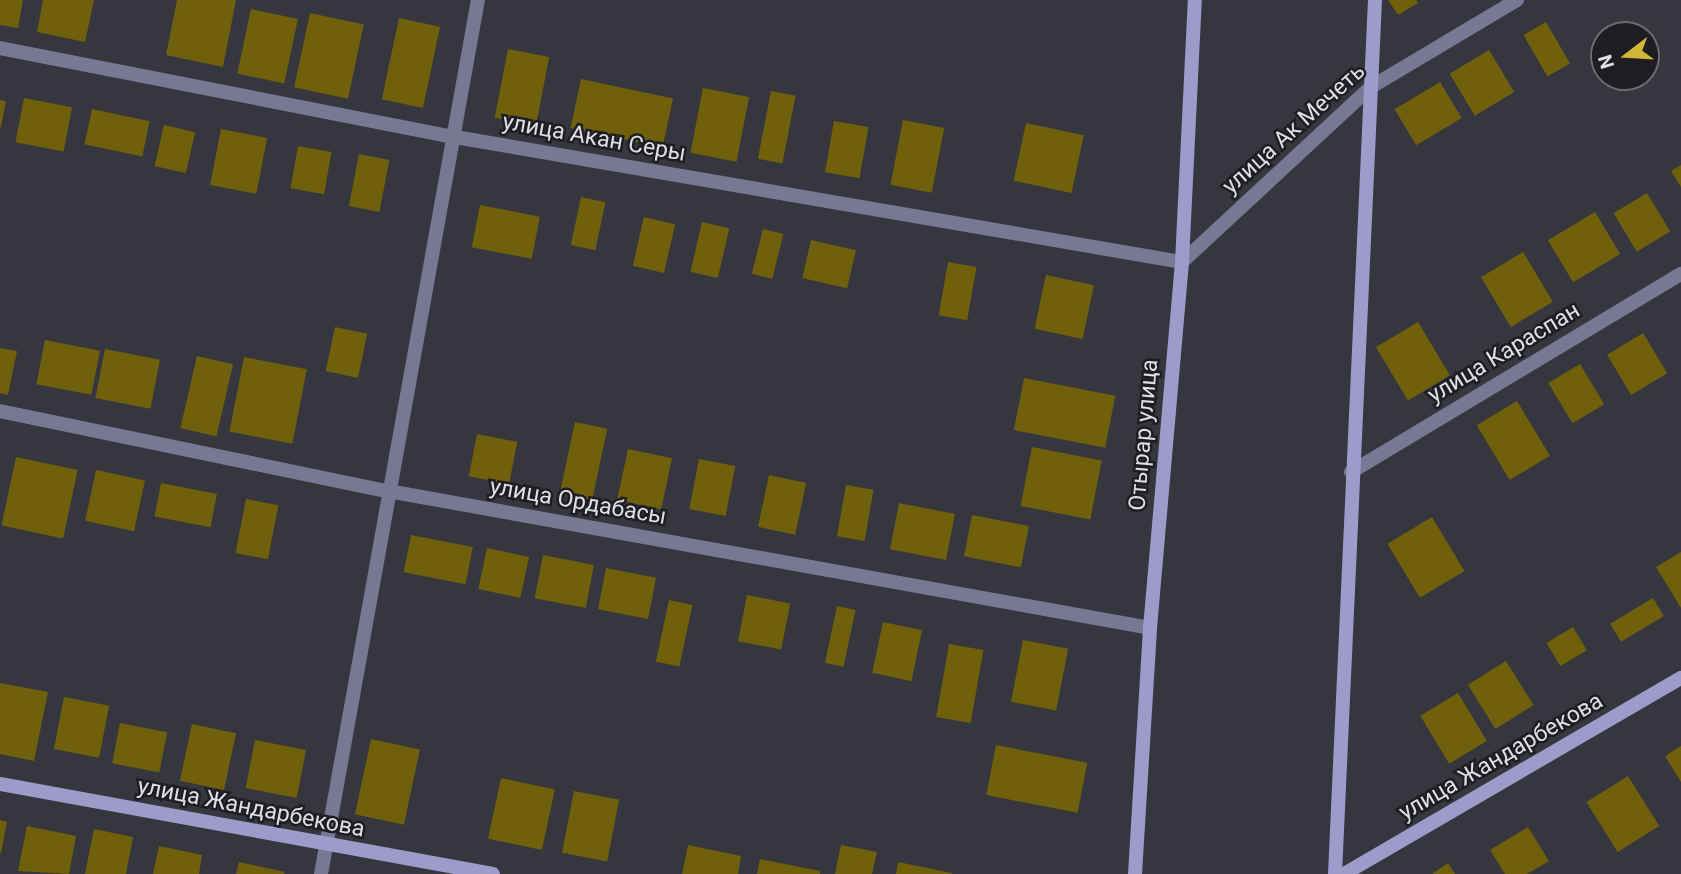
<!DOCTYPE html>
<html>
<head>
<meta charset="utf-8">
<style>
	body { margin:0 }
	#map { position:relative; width:1681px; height:874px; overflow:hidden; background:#36363f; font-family:Roboto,sans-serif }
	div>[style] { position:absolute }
	.building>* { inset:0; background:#70600b; transform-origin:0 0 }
	.street>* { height:14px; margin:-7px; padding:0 7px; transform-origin:7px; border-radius:7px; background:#787794 }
	.secondary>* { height:14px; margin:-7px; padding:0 7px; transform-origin:7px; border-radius:7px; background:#9c9bc9 }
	span { translate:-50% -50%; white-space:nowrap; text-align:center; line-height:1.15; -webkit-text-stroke:5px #1e1e22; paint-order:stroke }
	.street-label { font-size:23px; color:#dfe0e5 }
	.north { position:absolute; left:1590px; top:21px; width:70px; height:70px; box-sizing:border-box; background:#1e1e22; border:2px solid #6b6c70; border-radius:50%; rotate:253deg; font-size:19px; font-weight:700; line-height:28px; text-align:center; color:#dfe0e5 }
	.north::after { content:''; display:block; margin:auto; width:24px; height:32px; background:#d1b736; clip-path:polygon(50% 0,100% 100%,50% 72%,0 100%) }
</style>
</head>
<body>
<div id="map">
	<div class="building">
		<div style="clip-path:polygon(0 0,23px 0,18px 28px,0 25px)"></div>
		<div style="clip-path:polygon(43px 0,94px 0,85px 42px,37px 32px)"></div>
		<div style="clip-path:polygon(177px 0,236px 0,223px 67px,166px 55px)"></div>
		<div style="clip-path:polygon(1388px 0,1416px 0,1418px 3px,1398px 15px)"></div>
		<div style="left:251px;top:9px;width:48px;height:66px;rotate:12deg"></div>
		<div style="left:310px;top:13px;width:55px;height:76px;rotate:12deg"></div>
		<div style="left:399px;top:18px;width:42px;height:83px;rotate:12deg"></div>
		<div style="left:1546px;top:22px;width:48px;height:26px;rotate:60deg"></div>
		<div style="left:508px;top:49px;width:42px;height:70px;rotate:11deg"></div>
		<div style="left:1489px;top:50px;width:49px;height:46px;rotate:59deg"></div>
		<div style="left:581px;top:79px;width:94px;height:50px;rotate:12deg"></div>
		<div style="left:1440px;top:82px;width:42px;height:53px;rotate:59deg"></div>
		<div style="left:703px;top:88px;width:47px;height:66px;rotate:11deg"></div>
		<div style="left:771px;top:91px;width:25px;height:69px;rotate:11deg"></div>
		<div style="left:24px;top:98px;width:49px;height:45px;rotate:11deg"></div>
		<div style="clip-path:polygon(0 100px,6px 101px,1px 127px,0 127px)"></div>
		<div style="left:92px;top:109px;width:59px;height:36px;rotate:12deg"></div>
		<div style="left:903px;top:120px;width:42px;height:66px;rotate:11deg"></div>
		<div style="left:834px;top:121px;width:35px;height:52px;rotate:10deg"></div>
		<div style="left:1026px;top:123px;width:59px;height:59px;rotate:12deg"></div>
		<div style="left:164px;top:125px;width:32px;height:42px;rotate:13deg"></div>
		<div style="left:221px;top:129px;width:47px;height:57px;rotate:11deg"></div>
		<div style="left:298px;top:146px;width:34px;height:43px;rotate:10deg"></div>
		<div style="left:359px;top:154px;width:31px;height:53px;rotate:11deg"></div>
		<div style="clip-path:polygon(1681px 165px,1681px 187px,1671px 171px)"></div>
		<div style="left:1647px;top:193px;width:45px;height:39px;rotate:59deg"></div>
		<div style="left:581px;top:197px;width:25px;height:49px;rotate:12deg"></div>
		<div style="left:480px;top:205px;width:61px;height:43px;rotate:11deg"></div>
		<div style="left:1595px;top:212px;width:49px;height:55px;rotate:59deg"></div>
		<div style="left:644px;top:217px;width:32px;height:50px;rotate:13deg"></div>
		<div style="left:702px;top:222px;width:28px;height:51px;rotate:13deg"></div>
		<div style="left:763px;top:229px;width:21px;height:46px;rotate:14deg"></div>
		<div style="left:811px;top:240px;width:46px;height:39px;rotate:13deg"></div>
		<div style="left:1523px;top:252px;width:58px;height:49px;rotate:59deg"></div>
		<div style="left:948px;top:262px;width:29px;height:54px;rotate:10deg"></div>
		<div style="left:1046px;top:275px;width:49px;height:55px;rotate:12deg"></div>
		<div style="left:1418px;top:322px;width:62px;height:49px;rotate:59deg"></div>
		<div style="left:335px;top:327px;width:33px;height:45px;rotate:12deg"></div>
		<div style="left:1643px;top:333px;width:47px;height:42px;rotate:59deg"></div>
		<div style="left:45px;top:340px;width:56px;height:45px;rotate:11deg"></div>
		<div style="clip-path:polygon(0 348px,17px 351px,8px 395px,0 393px)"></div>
		<div style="left:105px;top:349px;width:56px;height:50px;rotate:11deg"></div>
		<div style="left:197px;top:356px;width:37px;height:74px;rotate:13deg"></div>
		<div style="left:244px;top:357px;width:64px;height:76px;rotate:11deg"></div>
		<div style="left:1580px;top:364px;width:47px;height:37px;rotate:59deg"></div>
		<div style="left:1024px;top:378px;width:93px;height:53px;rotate:11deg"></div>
		<div style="left:1517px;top:401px;width:64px;height:47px;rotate:59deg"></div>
		<div style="left:575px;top:422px;width:33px;height:73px;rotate:12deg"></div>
		<div style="left:477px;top:434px;width:41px;height:43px;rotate:11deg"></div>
		<div style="left:1032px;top:447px;width:71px;height:60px;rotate:11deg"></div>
		<div style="left:628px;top:449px;width:45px;height:52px;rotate:12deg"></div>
		<div style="left:16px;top:457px;width:63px;height:70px;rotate:12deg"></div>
		<div style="left:699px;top:459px;width:37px;height:51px;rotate:11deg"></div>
		<div style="left:96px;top:470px;width:50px;height:52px;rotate:12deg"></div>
		<div style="left:769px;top:475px;width:38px;height:53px;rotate:12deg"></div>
		<div style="left:161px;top:483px;width:57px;height:34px;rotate:11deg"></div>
		<div style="left:846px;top:485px;width:28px;height:52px;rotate:10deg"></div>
		<div style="left:246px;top:499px;width:33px;height:55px;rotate:11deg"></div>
		<div style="left:899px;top:503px;width:57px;height:47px;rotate:11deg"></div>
		<div style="left:972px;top:515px;width:58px;height:42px;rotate:11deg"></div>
		<div style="left:1432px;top:517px;width:63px;height:52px;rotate:59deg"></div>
		<div style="left:411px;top:535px;width:63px;height:38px;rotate:11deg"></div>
		<div style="left:487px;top:548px;width:43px;height:42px;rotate:12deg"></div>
		<div style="clip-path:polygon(1681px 552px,1681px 608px,1656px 567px)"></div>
		<div style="left:543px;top:555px;width:52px;height:44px;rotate:11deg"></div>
		<div style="left:606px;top:568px;width:51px;height:42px;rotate:11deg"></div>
		<div style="left:747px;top:595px;width:44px;height:47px;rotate:11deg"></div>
		<div style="left:1653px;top:598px;width:21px;height:50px;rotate:59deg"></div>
		<div style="left:669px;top:600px;width:24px;height:63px;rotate:12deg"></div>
		<div style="left:837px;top:606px;width:19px;height:58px;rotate:12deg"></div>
		<div style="left:883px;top:622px;width:40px;height:52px;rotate:12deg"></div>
		<div style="left:1573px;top:627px;width:27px;height:31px;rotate:59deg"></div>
		<div style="left:1023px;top:640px;width:46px;height:63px;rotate:11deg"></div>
		<div style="left:949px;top:644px;width:35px;height:74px;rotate:10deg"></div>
		<div style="left:1506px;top:661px;width:52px;height:45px;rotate:58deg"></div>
		<div style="clip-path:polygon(0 683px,48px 692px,34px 761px,0 754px)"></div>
		<div style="left:1458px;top:693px;width:56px;height:44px;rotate:59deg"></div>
		<div style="left:64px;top:697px;width:46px;height:53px;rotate:11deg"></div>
		<div style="left:120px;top:723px;width:48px;height:41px;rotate:11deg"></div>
		<div style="left:192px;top:724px;width:45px;height:58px;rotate:12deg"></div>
		<div style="left:371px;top:739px;width:50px;height:77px;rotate:12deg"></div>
		<div style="left:255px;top:740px;width:52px;height:49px;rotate:11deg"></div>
		<div style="left:996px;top:745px;width:93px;height:51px;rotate:11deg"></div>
		<div style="clip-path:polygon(1681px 746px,1681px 782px,1665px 756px)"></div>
		<div style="left:1628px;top:776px;width:59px;height:49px;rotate:58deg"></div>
		<div style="left:501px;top:778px;width:55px;height:62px;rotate:12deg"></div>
		<div style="left:574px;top:791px;width:46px;height:63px;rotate:11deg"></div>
		<div style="clip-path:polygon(0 820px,7px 822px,1px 853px,0 853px)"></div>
		<div style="clip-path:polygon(27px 826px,76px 836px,69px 874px,18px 871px)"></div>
		<div style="clip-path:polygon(1528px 827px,1549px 861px,1527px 874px,1505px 874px,1490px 850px)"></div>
		<div style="clip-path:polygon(94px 829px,133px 837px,126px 874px,85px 874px)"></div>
		<div style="clip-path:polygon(688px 845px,741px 856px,738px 874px,682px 874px)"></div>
		<div style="clip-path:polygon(841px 845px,877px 852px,872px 874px,835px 874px)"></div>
		<div style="clip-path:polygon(159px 846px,202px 855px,199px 874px,153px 874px)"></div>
		<div style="clip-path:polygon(760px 859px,820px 871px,820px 874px,757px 874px)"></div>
		<div style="clip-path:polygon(239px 862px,285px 872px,284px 874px,236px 874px)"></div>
		<div style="clip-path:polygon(898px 862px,952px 873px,952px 874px,896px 874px)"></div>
		<div style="clip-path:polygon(1448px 863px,1455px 874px,1432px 874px)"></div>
	</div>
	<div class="street">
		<div style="left:0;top:48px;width:464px;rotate:11.1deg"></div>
		<div style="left:455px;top:137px;width:738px;rotate:9.76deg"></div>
		<div style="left:1182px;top:262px;width:258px;rotate:-42.8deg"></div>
		<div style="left:1371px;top:87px;width:170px;rotate:-30.8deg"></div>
		<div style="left:0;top:411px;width:396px;rotate:11.7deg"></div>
		<div style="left:388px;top:491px;width:774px;rotate:10.19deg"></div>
		<div style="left:1351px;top:472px;width:385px;rotate:-31deg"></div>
		<div style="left:321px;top:874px;width:888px;rotate:-79.82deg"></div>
	</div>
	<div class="secondary">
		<div style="left:0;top:784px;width:501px;rotate:10.35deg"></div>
		<div style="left:1135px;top:874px;width:246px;rotate:-86.5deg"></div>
		<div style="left:1150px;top:628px;width:367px;rotate:-85deg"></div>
		<div style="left:1182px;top:262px;width:262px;rotate:-87.2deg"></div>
		<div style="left:1335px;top:874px;width:875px;rotate:-87.38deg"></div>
		<div style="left:1344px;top:874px;width:390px;rotate:-30.2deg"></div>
	</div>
	<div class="street-label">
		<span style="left:1294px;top:129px;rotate:-42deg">улица Ак Мечеть</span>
		<span style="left:594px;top:138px;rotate:10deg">улица Акан Серы</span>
		<span style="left:1504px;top:353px;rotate:-31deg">улица Караспан</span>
		<span style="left:1144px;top:435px;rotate:-85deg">Отырар улица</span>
		<span style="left:578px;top:502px;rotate:10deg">улица Ордабасы</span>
		<span style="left:1501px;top:757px;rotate:-30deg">улица Жандарбекова</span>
		<span style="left:251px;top:808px;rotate:11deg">улица Жандарбекова</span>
	</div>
	<div class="north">N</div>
</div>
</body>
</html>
